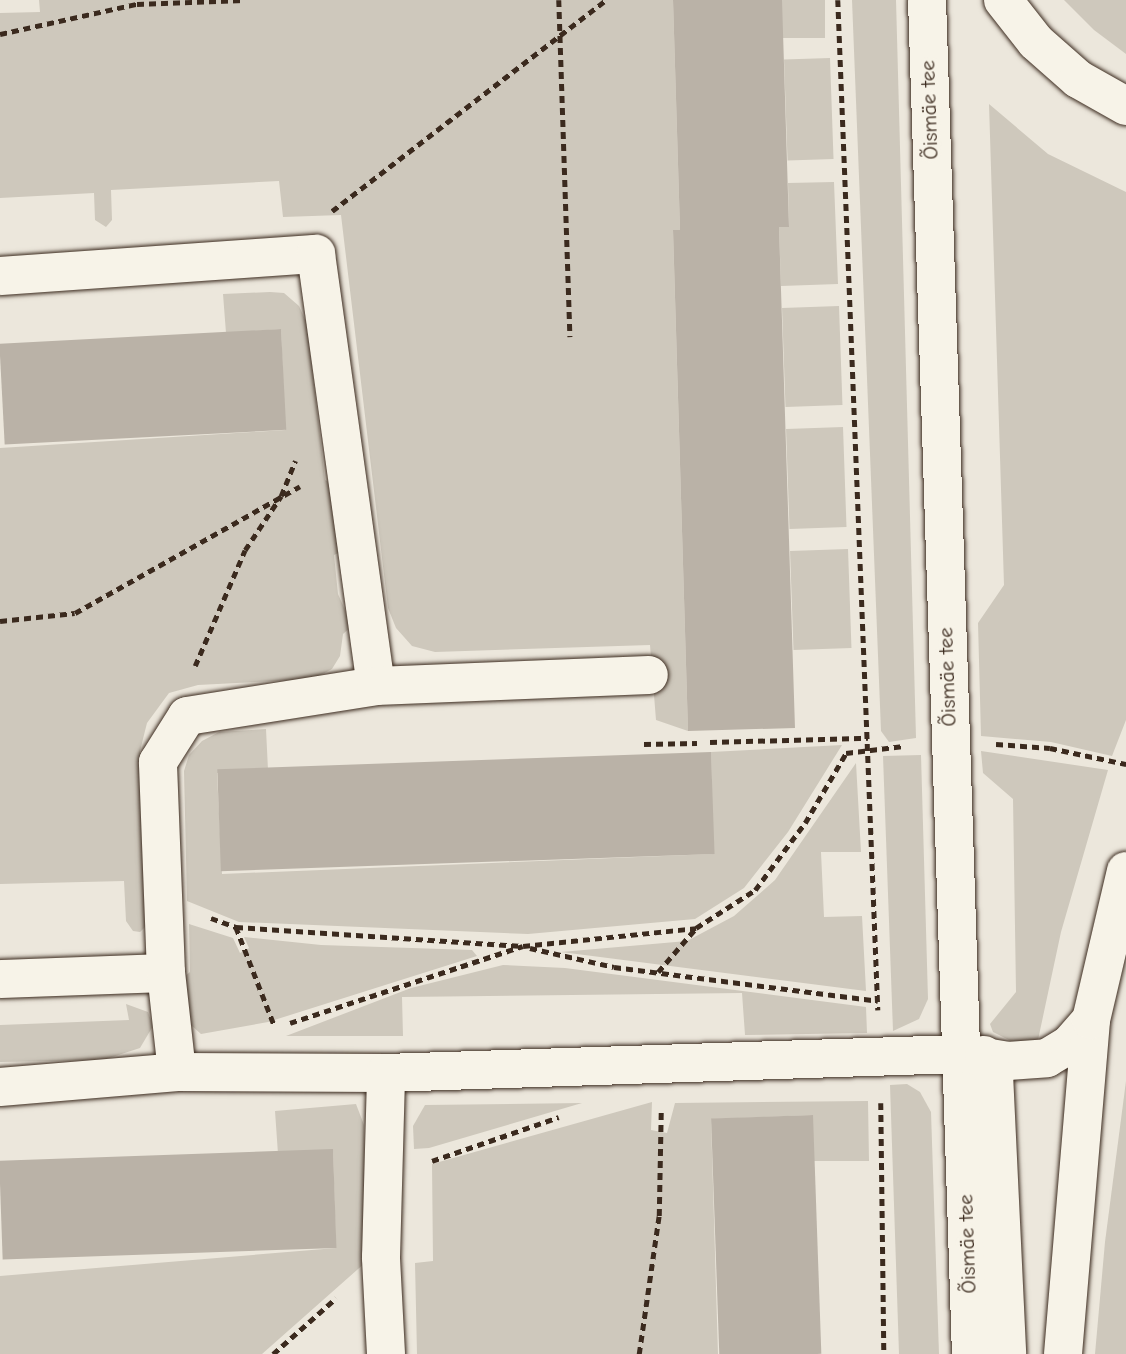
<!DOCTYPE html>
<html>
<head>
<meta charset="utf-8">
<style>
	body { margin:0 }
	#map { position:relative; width:1126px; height:1354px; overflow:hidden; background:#ece7dc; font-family:"Comic Neue",sans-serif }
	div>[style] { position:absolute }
	.green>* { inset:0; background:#cec8bc; transform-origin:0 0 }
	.building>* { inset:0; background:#bab2a7; transform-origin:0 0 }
	.path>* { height:4.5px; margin-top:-2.25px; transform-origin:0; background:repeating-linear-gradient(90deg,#3b2a1e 0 7px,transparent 0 12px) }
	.roads { filter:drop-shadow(0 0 2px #3b2a1e) drop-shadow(0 0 2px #3b2a1e) }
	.street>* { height:38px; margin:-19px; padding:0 19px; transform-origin:19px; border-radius:19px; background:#f7f3e8 }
	.secondary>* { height:38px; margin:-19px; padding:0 19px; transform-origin:19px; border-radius:19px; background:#f7f3e8 }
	span { translate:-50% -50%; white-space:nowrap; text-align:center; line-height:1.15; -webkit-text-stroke:7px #f7f3e8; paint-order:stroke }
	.street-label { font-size:21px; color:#3b2a1e }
</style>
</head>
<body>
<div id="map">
	<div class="green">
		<div style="clip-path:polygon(39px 0,673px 0,680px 230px,673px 231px,688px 731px,656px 720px,650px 645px,435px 652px,412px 646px,396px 628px,388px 608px,341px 215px,283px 217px,279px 181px,111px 190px,112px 220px,106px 227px,95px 220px,94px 193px,0 198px,0 13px,40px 12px)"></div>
		<div style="left:782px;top:0;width:43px;height:38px"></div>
		<div style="clip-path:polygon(852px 0,896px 0,916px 738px,889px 742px,881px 731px)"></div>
		<div style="clip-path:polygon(1064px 0,1126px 0,1126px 54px,1094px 30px)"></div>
		<div style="left:830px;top:58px;width:101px;height:46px;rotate:88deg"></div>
		<div style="clip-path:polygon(989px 104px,1048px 154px,1126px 192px,1126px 720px,1112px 756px,1051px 742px,981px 736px,978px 623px,1004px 585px)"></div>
		<div style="clip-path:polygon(834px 182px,838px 284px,781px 286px,779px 227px,789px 227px,788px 183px)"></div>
		<div style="clip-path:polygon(270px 292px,284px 293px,299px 306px,307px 324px,325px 480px,342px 490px,345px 550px,334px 555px,338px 594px,352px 626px,343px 634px,340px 656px,332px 669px,313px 679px,198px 685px,169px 693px,147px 723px,140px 751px,147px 925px,140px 932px,133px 931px,126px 921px,124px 881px,0 884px,0 448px,285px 430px,281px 329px,226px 333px,223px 294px)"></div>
		<div style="left:839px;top:306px;width:99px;height:57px;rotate:88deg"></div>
		<div style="left:843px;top:427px;width:100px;height:57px;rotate:88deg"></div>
		<div style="left:848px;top:549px;width:99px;height:58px;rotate:88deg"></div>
		<div style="clip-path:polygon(266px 729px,268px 770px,217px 773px,222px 874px,713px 854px,711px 752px,842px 745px,788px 832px,744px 888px,695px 919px,528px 934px,239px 922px,187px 901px,184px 771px,189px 755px,202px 741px,219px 732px)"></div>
		<div style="clip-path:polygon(981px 751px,1108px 770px,1061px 932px,1038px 1040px,1015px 1043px,993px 1032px,990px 1024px,1016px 992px,1013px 799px,983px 773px)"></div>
		<div style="clip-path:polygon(921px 755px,928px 999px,919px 1019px,893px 1031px,883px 756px)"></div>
		<div style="clip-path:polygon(856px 763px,861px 852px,821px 852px,824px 917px,862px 916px,866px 991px,561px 952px,687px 941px,734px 916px,775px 880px)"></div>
		<div style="clip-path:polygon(189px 924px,233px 938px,240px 953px,249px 948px,244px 937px,321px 945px,472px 950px,477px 956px,268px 1022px,201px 1034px,182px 1017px,178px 982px,190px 972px)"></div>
		<div style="clip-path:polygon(503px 965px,565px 968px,866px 1007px,867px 1033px,745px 1035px,742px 993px,402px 997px,403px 1036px,286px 1036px,411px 988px)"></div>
		<div style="clip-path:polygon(126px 1004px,148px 1012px,153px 1026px,140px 1048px,103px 1060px,0 1062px,0 1025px,129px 1020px)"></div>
		<div style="clip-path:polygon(1126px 1081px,1126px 1354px,1095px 1354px,1105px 1242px)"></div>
		<div style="clip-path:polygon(907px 1084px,920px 1092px,931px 1112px,939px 1354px,899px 1354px,890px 1085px)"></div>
		<div style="clip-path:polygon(868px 1101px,869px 1161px,814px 1161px,812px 1115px,711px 1119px,718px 1354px,417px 1354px,415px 1263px,433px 1261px,432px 1164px,652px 1102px,651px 1130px,667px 1133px,675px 1103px)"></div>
		<div style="clip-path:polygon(582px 1103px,429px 1148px,414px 1149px,413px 1126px,425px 1105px)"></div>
		<div style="clip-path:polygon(356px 1104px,364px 1125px,366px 1262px,262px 1354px,0 1354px,0 1276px,336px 1248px,333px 1150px,278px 1154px,275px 1111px)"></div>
	</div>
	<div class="building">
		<div style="clip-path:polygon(673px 0,782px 0,789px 227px,779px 227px,795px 728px,688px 731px,673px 230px,680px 230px)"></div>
		<div style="left:281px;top:329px;width:101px;height:282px;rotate:87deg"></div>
		<div style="left:711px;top:752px;width:102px;height:494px;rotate:88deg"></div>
		<div style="left:813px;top:1115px;width:239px;height:102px;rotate:88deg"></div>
		<div style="left:333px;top:1149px;width:99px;height:334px;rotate:88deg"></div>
	</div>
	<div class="path">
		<div style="left:559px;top:0;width:337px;rotate:88.1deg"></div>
		<div style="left:838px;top:0;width:1011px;rotate:87.73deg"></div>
		<div style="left:0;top:34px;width:140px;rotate:-12.4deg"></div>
		<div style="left:137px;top:4px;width:107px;rotate:-2.1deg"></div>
		<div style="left:332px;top:211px;width:346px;rotate:-37.6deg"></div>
		<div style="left:0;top:621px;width:75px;rotate:-6.1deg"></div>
		<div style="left:75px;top:613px;width:258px;rotate:-29.4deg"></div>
		<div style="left:195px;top:666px;width:126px;rotate:-66.7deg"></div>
		<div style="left:245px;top:550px;width:65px;rotate:-56.3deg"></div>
		<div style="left:281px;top:496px;width:38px;rotate:-68deg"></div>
		<div style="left:710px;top:742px;width:158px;rotate:-1.5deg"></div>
		<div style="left:644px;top:744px;width:53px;rotate:-1.1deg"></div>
		<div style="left:996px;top:744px;width:54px;rotate:4.2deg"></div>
		<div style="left:1050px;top:748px;width:78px;rotate:11.9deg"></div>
		<div style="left:211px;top:918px;width:27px;rotate:20deg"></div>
		<div style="left:236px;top:927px;width:287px;rotate:3.8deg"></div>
		<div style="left:236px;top:927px;width:107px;rotate:68.7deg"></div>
		<div style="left:530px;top:948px;width:86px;rotate:12.7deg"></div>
		<div style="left:614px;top:967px;width:266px;rotate:7.3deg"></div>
		<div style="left:658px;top:972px;width:58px;rotate:-49.2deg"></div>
		<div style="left:290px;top:1023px;width:245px;rotate:-18.3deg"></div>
		<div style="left:523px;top:946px;width:174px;rotate:-5.9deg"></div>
		<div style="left:696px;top:928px;width:70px;rotate:-32.8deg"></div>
		<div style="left:755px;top:890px;width:84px;rotate:-53.3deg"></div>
		<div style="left:805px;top:823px;width:81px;rotate:-59.6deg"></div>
		<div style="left:846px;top:753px;width:58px;rotate:-6.9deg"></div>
		<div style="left:881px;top:1103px;width:251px;rotate:89.3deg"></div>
		<div style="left:432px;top:1161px;width:134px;rotate:-19.1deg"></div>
		<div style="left:273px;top:1354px;width:84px;rotate:-41.6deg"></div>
		<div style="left:639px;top:1354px;width:139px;rotate:-81.8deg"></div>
		<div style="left:659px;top:1216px;width:105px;rotate:-88.9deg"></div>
	</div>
	<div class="roads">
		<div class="street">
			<div style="left:0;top:276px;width:317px;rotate:-4deg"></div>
			<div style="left:316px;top:254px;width:436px;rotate:82.1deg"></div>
			<div style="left:0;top:979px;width:166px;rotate:-2.1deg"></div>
			<div style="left:177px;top:1072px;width:100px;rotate:-96.3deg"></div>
			<div style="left:166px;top:973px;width:211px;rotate:-92.2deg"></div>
			<div style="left:158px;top:762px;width:54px;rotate:-57.8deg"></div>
			<div style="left:187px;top:716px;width:191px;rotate:-9deg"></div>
			<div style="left:376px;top:686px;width:273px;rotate:-2.3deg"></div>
			<div style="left:0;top:1087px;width:178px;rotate:-4.8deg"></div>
			<div style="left:177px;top:1072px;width:209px;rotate:0.3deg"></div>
			<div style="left:386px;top:1073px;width:573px;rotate:-1.9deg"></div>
			<div style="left:386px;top:1354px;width:97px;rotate:-93deg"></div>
			<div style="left:381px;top:1257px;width:184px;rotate:-88.4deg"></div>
		</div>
		<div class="secondary">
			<div style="left:927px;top:0;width:1355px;rotate:88.14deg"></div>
			<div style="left:1003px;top:0;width:53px;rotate:51.8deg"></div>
			<div style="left:1036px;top:42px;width:56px;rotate:41.4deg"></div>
			<div style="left:1078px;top:79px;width:55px;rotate:29.4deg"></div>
			<div style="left:966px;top:1054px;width:43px;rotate:9.5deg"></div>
			<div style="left:1008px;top:1061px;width:39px;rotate:-4deg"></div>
			<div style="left:1047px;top:1058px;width:26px;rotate:-31deg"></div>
			<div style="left:1069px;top:1045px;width:33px;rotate:-49deg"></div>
			<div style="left:984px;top:1055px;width:21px;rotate:62deg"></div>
			<div style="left:994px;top:1074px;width:280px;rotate:87.3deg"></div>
			<div style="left:1063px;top:1354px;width:335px;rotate:-85.2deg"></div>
			<div style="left:1091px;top:1020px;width:153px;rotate:-76.8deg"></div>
		</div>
	</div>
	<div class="street-label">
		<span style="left:929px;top:110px;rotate:-92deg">Õismäe tee</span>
		<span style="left:947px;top:677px;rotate:-92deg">Õismäe tee</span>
		<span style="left:967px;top:1244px;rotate:-92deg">Õismäe tee</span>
	</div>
</div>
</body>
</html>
